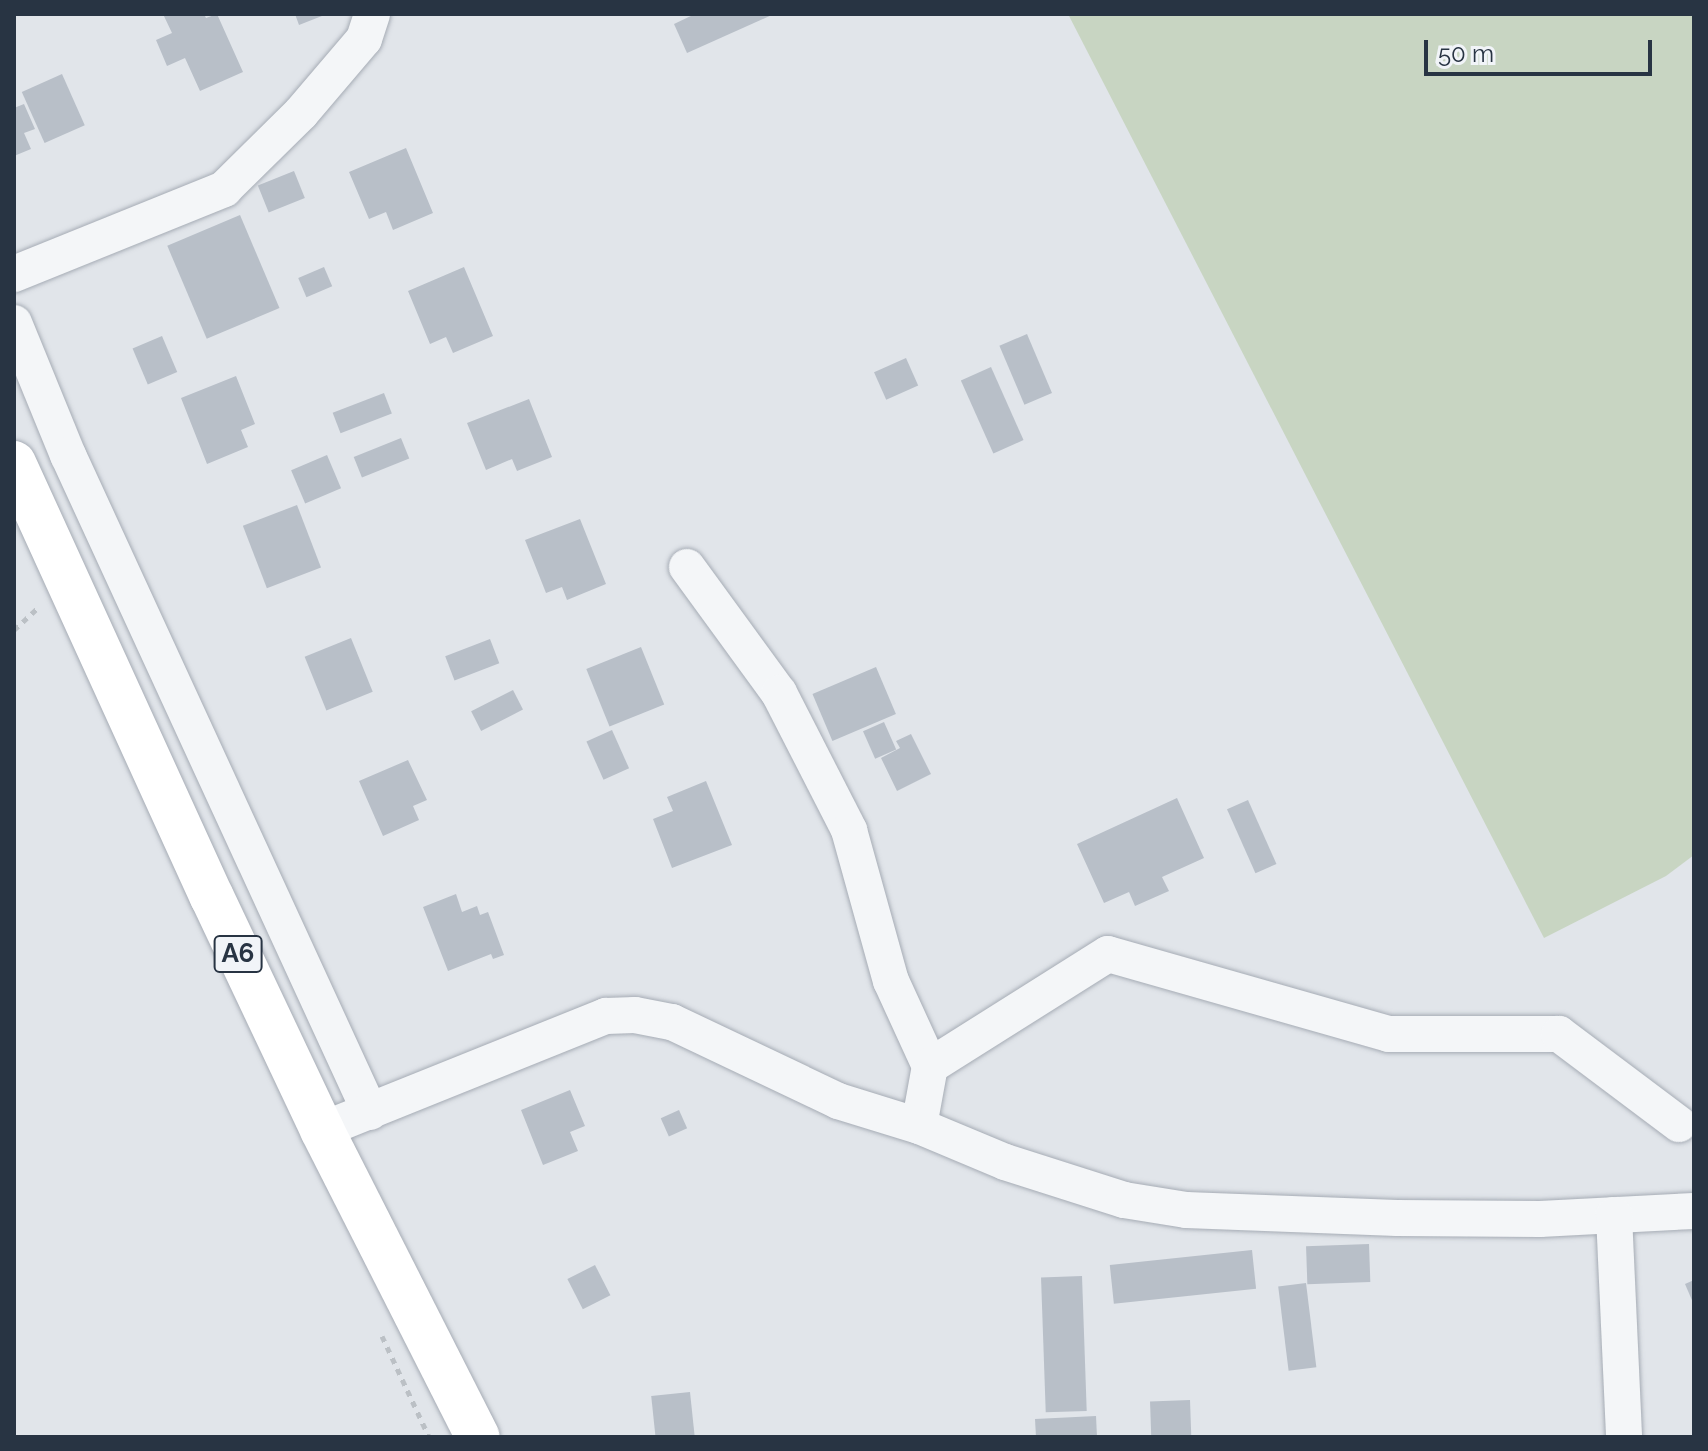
<!DOCTYPE html>
<html>
<head>
<meta charset="utf-8">
<style>
	body { margin:0 }
	#map { position:relative; width:1708px; height:1451px; overflow:hidden; background:#e1e5ea; font-family:Raleway,sans-serif }
	div>[style] { position:absolute }
	.green>* { inset:0; background:#c8d5c2 }
	.building>* { inset:0; background:#b8bfc8; transform-origin:0 0 }
	.path>* { height:5px; margin-top:-2.5px; transform-origin:0; background:repeating-linear-gradient(90deg,#bbc0c5 0 6px,transparent 0 12px) }
	.roads { filter:drop-shadow(0 0 2px #a6acb5) drop-shadow(0 0 2px #a6acb5) }
	.minor>* { height:36px; margin:-18px; padding:0 18px; transform-origin:18px; border-radius:18px; background:#f4f6f8 }
	.trunk>* { height:44px; margin:-22px; padding:0 22px; transform-origin:22px; border-radius:22px; background:#fff }
	span { translate:-50% -50%; white-space:nowrap; text-align:center; line-height:1.15; -webkit-text-stroke:8px #f1f4f8; paint-order:stroke }
	.shield-label span { padding:2px 6px; background:#f1f4f8; border:2px solid; border-radius:6px; -webkit-text-stroke-width:0 }
	.shield-label { font-size:26px; color:#283443; font-weight:700 }
	.frame { position:absolute; inset:0; border:16px solid #283443; pointer-events:none }
	.scale { position:absolute; left:1424px; top:40px; width:228px; height:36px; box-sizing:border-box; border:4px solid #283443; border-top:0; padding-left:10px; font-size:24px; line-height:28px; white-space:nowrap; color:#283443; -webkit-text-stroke:6px #f1f4f8; paint-order:stroke }
</style>
</head>
<body>
<div id="map">
	<div class="green">
		<div style="clip-path:polygon(1068px 14px,1694px 14px,1694px 855px,1666px 876px,1544px 938px)"></div>
	</div>
	<div class="building">
		<div style="clip-path:polygon(163px 14px,204px 14px,206px 18px,217px 14px,243px 72px,200px 91px,185px 58px,167px 66px,156px 40px,172px 33px)"></div>
		<div style="clip-path:polygon(295px 14px,327px 14px,299px 25px)"></div>
		<div style="clip-path:polygon(695px 14px,774px 14px,687px 53px,674px 24px)"></div>
		<div style="left:62px;top:74px;width:56px;height:44px;rotate:66deg"></div>
		<div style="clip-path:polygon(24px 104px,35px 129px,24px 133px,31px 149px,14px 156px,14px 108px)"></div>
		<div style="clip-path:polygon(406px 148px,433px 213px,393px 230px,386px 212px,369px 219px,349px 172px)"></div>
		<div style="left:294px;top:171px;width:29px;height:39px;rotate:68deg"></div>
		<div style="left:240px;top:215px;width:101px;height:79px;rotate:67deg"></div>
		<div style="left:324px;top:267px;width:21px;height:28px;rotate:67deg"></div>
		<div style="clip-path:polygon(464px 267px,493px 336px,453px 353px,446px 337px,430px 344px,408px 291px)"></div>
		<div style="left:1027px;top:334px;width:64px;height:30px;rotate:67deg"></div>
		<div style="left:162px;top:336px;width:39px;height:32px;rotate:67deg"></div>
		<div style="left:906px;top:358px;width:30px;height:35px;rotate:66deg"></div>
		<div style="left:991px;top:367px;width:80px;height:33px;rotate:66deg"></div>
		<div style="clip-path:polygon(236px 376px,255px 424px,241px 430px,248px 447px,207px 464px,181px 398px)"></div>
		<div style="left:384px;top:393px;width:22px;height:55px;rotate:69deg"></div>
		<div style="clip-path:polygon(529px 399px,552px 457px,517px 471px,512px 459px,486px 470px,467px 423px)"></div>
		<div style="left:401px;top:438px;width:22px;height:51px;rotate:68deg"></div>
		<div style="left:327px;top:455px;width:36px;height:39px;rotate:67deg"></div>
		<div style="left:297px;top:505px;width:67px;height:58px;rotate:69deg"></div>
		<div style="clip-path:polygon(580px 519px,606px 584px,567px 600px,562px 587px,546px 593px,525px 540px)"></div>
		<div style="left:351px;top:638px;width:58px;height:50px;rotate:68deg"></div>
		<div style="left:490px;top:639px;width:26px;height:48px;rotate:69deg"></div>
		<div style="left:641px;top:647px;width:62px;height:59px;rotate:68deg"></div>
		<div style="left:876px;top:667px;width:51px;height:69px;rotate:67deg"></div>
		<div style="left:513px;top:690px;width:22px;height:47px;rotate:63deg"></div>
		<div style="left:884px;top:722px;width:30px;height:23px;rotate:66deg"></div>
		<div style="left:612px;top:730px;width:42px;height:28px;rotate:66deg"></div>
		<div style="clip-path:polygon(911px 734px,931px 774px,897px 791px,881px 758px,900px 748px,896px 741px)"></div>
		<div style="clip-path:polygon(408px 760px,427px 800px,413px 806px,419px 820px,383px 836px,359px 781px)"></div>
		<div style="clip-path:polygon(706px 781px,732px 845px,672px 868px,653px 819px,673px 811px,667px 797px)"></div>
		<div style="clip-path:polygon(1177px 798px,1204px 858px,1162px 877px,1169px 891px,1135px 906px,1129px 892px,1104px 903px,1077px 844px)"></div>
		<div style="left:1248px;top:800px;width:70px;height:23px;rotate:66deg"></div>
		<div style="clip-path:polygon(456px 894px,462px 912px,477px 906px,480px 915px,488px 912px,504px 955px,493px 959px,491px 954px,448px 971px,423px 907px)"></div>
		<div style="clip-path:polygon(570px 1090px,585px 1126px,570px 1132px,578px 1151px,543px 1165px,521px 1110px)"></div>
		<div style="left:679px;top:1110px;width:20px;height:20px;rotate:66deg"></div>
		<div style="left:1369px;top:1244px;width:38px;height:63px;rotate:88deg"></div>
		<div style="left:1252px;top:1250px;width:39px;height:143px;rotate:84deg"></div>
		<div style="left:595px;top:1265px;width:34px;height:31px;rotate:63deg"></div>
		<div style="left:1082px;top:1276px;width:135px;height:41px;rotate:88deg"></div>
		<div style="clip-path:polygon(1694px 1280px,1694px 1305px,1685px 1284px)"></div>
		<div style="left:1306px;top:1283px;width:85px;height:28px;rotate:83deg"></div>
		<div style="left:690px;top:1392px;width:45px;height:39px;rotate:84deg"></div>
		<div style="left:1190px;top:1400px;width:37px;height:40px;rotate:88deg"></div>
		<div style="clip-path:polygon(1096px 1416px,1097px 1437px,1036px 1437px,1035px 1419px)"></div>
	</div>
	<div class="path">
		<div style="left:14px;top:630px;width:35px;rotate:-43deg"></div>
		<div style="left:382px;top:1336px;width:111px;rotate:65deg"></div>
	</div>
	<div class="roads">
		<div class="minor">
			<div style="left:14px;top:274px;width:227px;rotate:-22deg"></div>
			<div style="left:224px;top:189px;width:108px;rotate:-44.6deg"></div>
			<div style="left:301px;top:113px;width:97px;rotate:-49.6deg"></div>
			<div style="left:364px;top:39px;width:26px;rotate:-72deg"></div>
			<div style="left:14px;top:323px;width:143px;rotate:67.8deg"></div>
			<div style="left:68px;top:455px;width:723px;rotate:65.31deg"></div>
			<div style="left:687px;top:567px;width:156px;rotate:53.9deg"></div>
			<div style="left:779px;top:693px;width:154px;rotate:62.9deg"></div>
			<div style="left:849px;top:830px;width:157px;rotate:74.5deg"></div>
			<div style="left:891px;top:981px;width:94px;rotate:65.4deg"></div>
			<div style="left:919px;top:1126px;width:61px;rotate:-79.6deg"></div>
			<div style="left:930px;top:1066px;width:210px;rotate:-32.2deg"></div>
			<div style="left:1108px;top:954px;width:292px;rotate:15.9deg"></div>
			<div style="left:1389px;top:1034px;width:170px"></div>
			<div style="left:1559px;top:1034px;width:150px;rotate:36.9deg"></div>
			<div style="left:322px;top:1130px;width:306px;rotate:-21.9deg"></div>
			<div style="left:606px;top:1016px;width:29px;rotate:-2deg"></div>
			<div style="left:635px;top:1015px;width:38px;rotate:11deg"></div>
			<div style="left:672px;top:1022px;width:184px;rotate:25.4deg"></div>
			<div style="left:838px;top:1101px;width:85px;rotate:17.2deg"></div>
			<div style="left:919px;top:1126px;width:93px;rotate:22.7deg"></div>
			<div style="left:1005px;top:1162px;width:125px;rotate:17.7deg"></div>
			<div style="left:1124px;top:1200px;width:63px;rotate:9.2deg"></div>
			<div style="left:1186px;top:1210px;width:211px;rotate:2.2deg"></div>
			<div style="left:1397px;top:1218px;width:143px;rotate:0.4deg"></div>
			<div style="left:1540px;top:1219px;width:154px;rotate:-3deg"></div>
			<div style="left:1614px;top:1215px;width:222px;rotate:87.4deg"></div>
		</div>
		<div class="trunk">
			<div style="left:14px;top:463px;width:477px;rotate:65.5deg"></div>
			<div style="left:212px;top:897px;width:258px;rotate:64.7deg"></div>
			<div style="left:322px;top:1130px;width:344px;rotate:63.1deg"></div>
		</div>
	</div>
	<div class="shield-label">
		<span style="left:238px;top:954px">A6</span>
	</div>
	<div class="frame"></div>
	<div class="scale">50 m</div>
</div>
</body>
</html>
